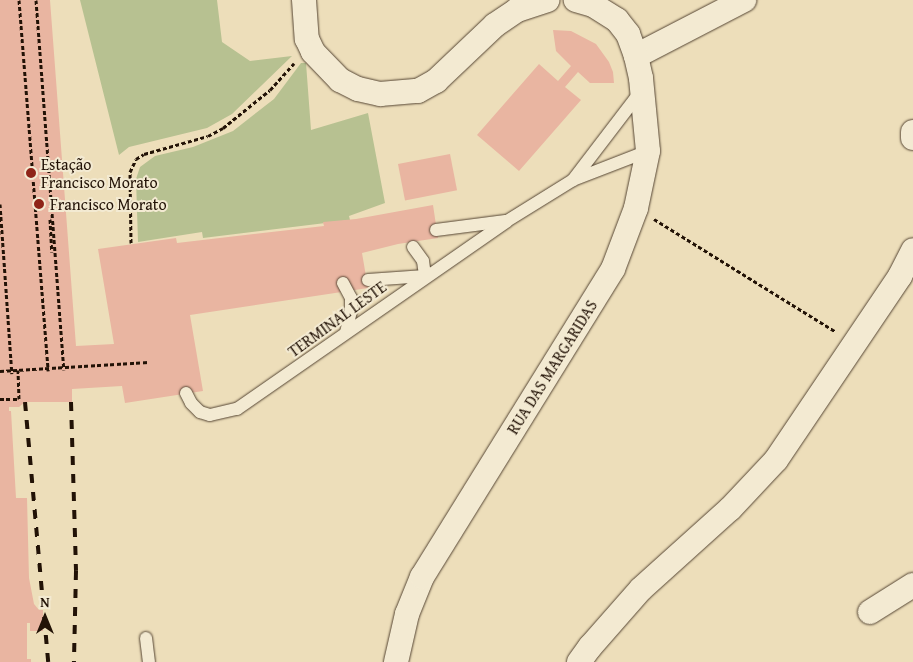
<!DOCTYPE html>
<html>
<head>
<meta charset="utf-8">
<style>
	body { margin:0 }
	#map { position:relative; width:913px; height:662px; overflow:hidden; background:#eddeba; font-family:"Gentium Book Plus",serif }
	div>[style] { position:absolute }
	.green>* { inset:0; background:#b7c191 }
	.building>* { inset:0; background:#e9b5a1; transform-origin:0 0 }
	.path>* { height:3px; margin-top:-1.5px; transform-origin:0; background:repeating-linear-gradient(90deg,#221206 0 4px,transparent 0 6.5px) }
	.roads { filter:drop-shadow(0 0 1px #554533) drop-shadow(0 0 1px #554533) }
	.service>* { height:12px; margin:-6px; padding:0 6px; transform-origin:6px; border-radius:6px; background:#f3ead2 }
	.minor>* { height:24px; margin:-12px; padding:0 12px; transform-origin:12px; border-radius:12px; background:#f3ead2 }
	.rail>* { height:4px; margin-top:-2px; transform-origin:0; background:repeating-linear-gradient(90deg,#221206 0 9px,transparent 0 18px) }
	.path-bridge>* { height:3px; margin-top:-1.5px; transform-origin:0; background:repeating-linear-gradient(90deg,#221206 0 4px,transparent 0 6.5px) }
	.dots>* { width:14px; height:14px; translate:-50% -50%; box-sizing:border-box; border:2px solid #f3ead2; border-radius:50% }
	span { translate:-50% -50%; white-space:nowrap; text-align:center; line-height:1.15; -webkit-text-stroke:4px #f3ead2; paint-order:stroke }
	.poi-label { font-size:16px; color:#221206 }
	.left { translate:0 -50%; text-align:left }
	.street-label { font-size:16px; color:#221206 }
	.north { position:absolute; left:20px; top:592px; width:50px; height:50px; -webkit-text-stroke:4px #f3ead2; paint-order:stroke; rotate:0deg; font-size:14px; font-weight:700; line-height:20px; text-align:center; color:#221206 }
	.north::after { content:''; display:block; margin:auto; width:18px; height:22px; background:#221206; clip-path:polygon(50% 0,100% 100%,50% 72%,0 100%) }
</style>
</head>
<body>
<div id="map">
	<div class="green">
		<div style="clip-path:polygon(80px 0,217px 0,222px 42px,250px 61px,292px 56px,232px 114px,207px 128px,129px 147px,119px 155px)"></div>
		<div style="clip-path:polygon(301px 63px,306px 63px,311px 130px,368px 113px,385px 203px,349px 216px,350px 220px,203px 238px,202px 232px,138px 242px,136px 179px,140px 167px,155px 156px,193px 147px,233px 131px,274px 99px)"></div>
	</div>
	<div class="building">
		<div style="clip-path:polygon(0 0,50px 0,76px 346px,114px 344px,98px 249px,176px 238px,177px 243px,324px 226px,323px 222px,356px 219px,433px 205px,438px 238px,398px 244px,362px 253px,368px 288px,190px 315px,203px 391px,125px 403px,122px 386px,72px 389px,72px 402px,25px 402px,19px 407px,9px 407px,9px 411px,11px 411px,16px 498px,27px 498px,29px 578px,34px 604px,39px 610px,43px 610px,43px 631px,30px 631px,30px 623px,27px 623px,27px 659px,31px 659px,31px 662px,0 662px)"></div>
		<div style="clip-path:polygon(553px 30px,571px 31px,596px 44px,609px 62px,613px 72px,614px 83px,590px 83px,578px 72px,565px 87px,581px 100px,519px 171px,477px 135px,539px 64px,558px 81px,571px 66px,556px 51px)"></div>
		<div style="left:450px;top:154px;width:37px;height:53px;rotate:79deg"></div>
	</div>
	<div class="path">
		<div style="left:19px;top:0;width:372px;rotate:85.5deg"></div>
		<div style="left:36px;top:0;width:371px;rotate:85.7deg"></div>
		<div style="left:0;top:204px;width:170px;rotate:86deg"></div>
		<div style="left:50px;top:219px;width:33px;rotate:87deg"></div>
		<div style="left:654px;top:219px;width:214px;rotate:31.8deg"></div>
		<div style="left:131px;top:243px;width:71px;rotate:-90.8deg"></div>
		<div style="left:130px;top:172px;width:14px;rotate:-65deg"></div>
		<div style="left:136px;top:159px;width:9px;rotate:-32deg"></div>
		<div style="left:144px;top:154px;width:66px;rotate:-15.7deg"></div>
		<div style="left:208px;top:136px;width:17px;rotate:-28deg"></div>
		<div style="left:223px;top:128px;width:60px;rotate:-39deg"></div>
		<div style="left:270px;top:90px;width:36px;rotate:-48deg"></div>
		<div style="left:0;top:399px;width:19px"></div>
		<div style="left:19px;top:399px;width:29px;rotate:-92deg"></div>
	</div>
	<div class="roads">
		<div class="service">
			<div style="left:573px;top:180px;width:112px;rotate:-52.6deg"></div>
			<div style="left:436px;top:230px;width:70px;rotate:-7.4deg"></div>
			<div style="left:413px;top:247px;width:17px;rotate:54deg"></div>
			<div style="left:423px;top:261px;width:15px;rotate:82deg"></div>
			<div style="left:368px;top:280px;width:57px;rotate:-4deg"></div>
			<div style="left:343px;top:283px;width:17px;rotate:62deg"></div>
			<div style="left:351px;top:298px;width:13px;rotate:90deg"></div>
			<div style="left:351px;top:311px;width:22px;rotate:103deg"></div>
			<div style="left:186px;top:393px;width:11px;rotate:63deg"></div>
			<div style="left:191px;top:403px;width:13px;rotate:45deg"></div>
			<div style="left:200px;top:412px;width:10px;rotate:17deg"></div>
			<div style="left:210px;top:415px;width:28px;rotate:-13deg"></div>
			<div style="left:237px;top:409px;width:329px;rotate:-34.8deg"></div>
			<div style="left:507px;top:221px;width:78px;rotate:-31.8deg"></div>
			<div style="left:573px;top:180px;width:80px;rotate:-21.1deg"></div>
			<div style="left:146px;top:638px;width:24px;rotate:83deg"></div>
		</div>
		<div class="minor">
			<div style="left:304px;top:0;width:39px;rotate:86deg"></div>
			<div style="left:307px;top:39px;width:14px;rotate:65deg"></div>
			<div style="left:313px;top:52px;width:39px;rotate:46deg"></div>
			<div style="left:340px;top:80px;width:20px;rotate:27deg"></div>
			<div style="left:358px;top:89px;width:23px;rotate:13deg"></div>
			<div style="left:380px;top:94px;width:38px;rotate:-5deg"></div>
			<div style="left:418px;top:91px;width:21px;rotate:-29deg"></div>
			<div style="left:436px;top:81px;width:81px;rotate:-43.5deg"></div>
			<div style="left:495px;top:25px;width:27px;rotate:-34deg"></div>
			<div style="left:517px;top:10px;width:32px;rotate:-18deg"></div>
			<div style="left:636px;top:56px;width:122px;rotate:-27.4deg"></div>
			<div style="left:913px;top:132px;width:6px;rotate:90deg"></div>
			<div style="left:870px;top:612px;width:51px;rotate:-32.1deg"></div>
			<div style="left:396px;top:662px;width:49px;rotate:-77.1deg"></div>
			<div style="left:407px;top:614px;width:40px;rotate:-68deg"></div>
			<div style="left:422px;top:577px;width:362px;rotate:-58.2deg"></div>
			<div style="left:613px;top:269px;width:65px;rotate:-69.3deg"></div>
			<div style="left:636px;top:208px;width:58px;rotate:-78.1deg"></div>
			<div style="left:648px;top:151px;width:73px;rotate:-95.5deg"></div>
			<div style="left:641px;top:78px;width:23px;rotate:-103deg"></div>
			<div style="left:636px;top:56px;width:23px;rotate:-110deg"></div>
			<div style="left:628px;top:34px;width:18px;rotate:-128deg"></div>
			<div style="left:617px;top:20px;width:28px;rotate:-148deg"></div>
			<div style="left:593px;top:5px;width:18px;rotate:-164deg"></div>
			<div style="left:579px;top:662px;width:19px;rotate:-54deg"></div>
			<div style="left:590px;top:647px;width:77px;rotate:-48.7deg"></div>
			<div style="left:641px;top:589px;width:120px;rotate:-42deg"></div>
			<div style="left:730px;top:509px;width:67px;rotate:-46.8deg"></div>
			<div style="left:776px;top:460px;width:222px;rotate:-56deg"></div>
			<div style="left:900px;top:276px;width:29px;rotate:-63deg"></div>
		</div>
	</div>
	<div class="rail">
		<div style="left:25px;top:402px;width:261px;rotate:84.9deg"></div>
		<div style="left:71px;top:402px;width:169px;rotate:88.3deg"></div>
		<div style="left:76px;top:571px;width:91px;rotate:91.3deg"></div>
	</div>
	<div class="path-bridge">
		<div style="left:0;top:371px;width:149px;rotate:-3.5deg"></div>
	</div>
	<div class="dots">
		<div style="left:31px;top:173px;background:#8f2418"></div>
		<div style="left:39px;top:204px;background:#8f2418"></div>
	</div>
	<div class="poi-label">
		<span class="left" style="left:41px;top:173px">Estação<br>Francisco Morato</span>
		<span class="left" style="left:50px;top:204px">Francisco Morato</span>
	</div>
	<div class="street-label">
		<span style="left:337px;top:319px;rotate:-36deg">TERMINAL LESTE</span>
		<span style="left:552px;top:367px;rotate:-58deg">RUA DAS MARGARIDAS</span>
	</div>
	<div class="north">N</div>
</div>
</body>
</html>
